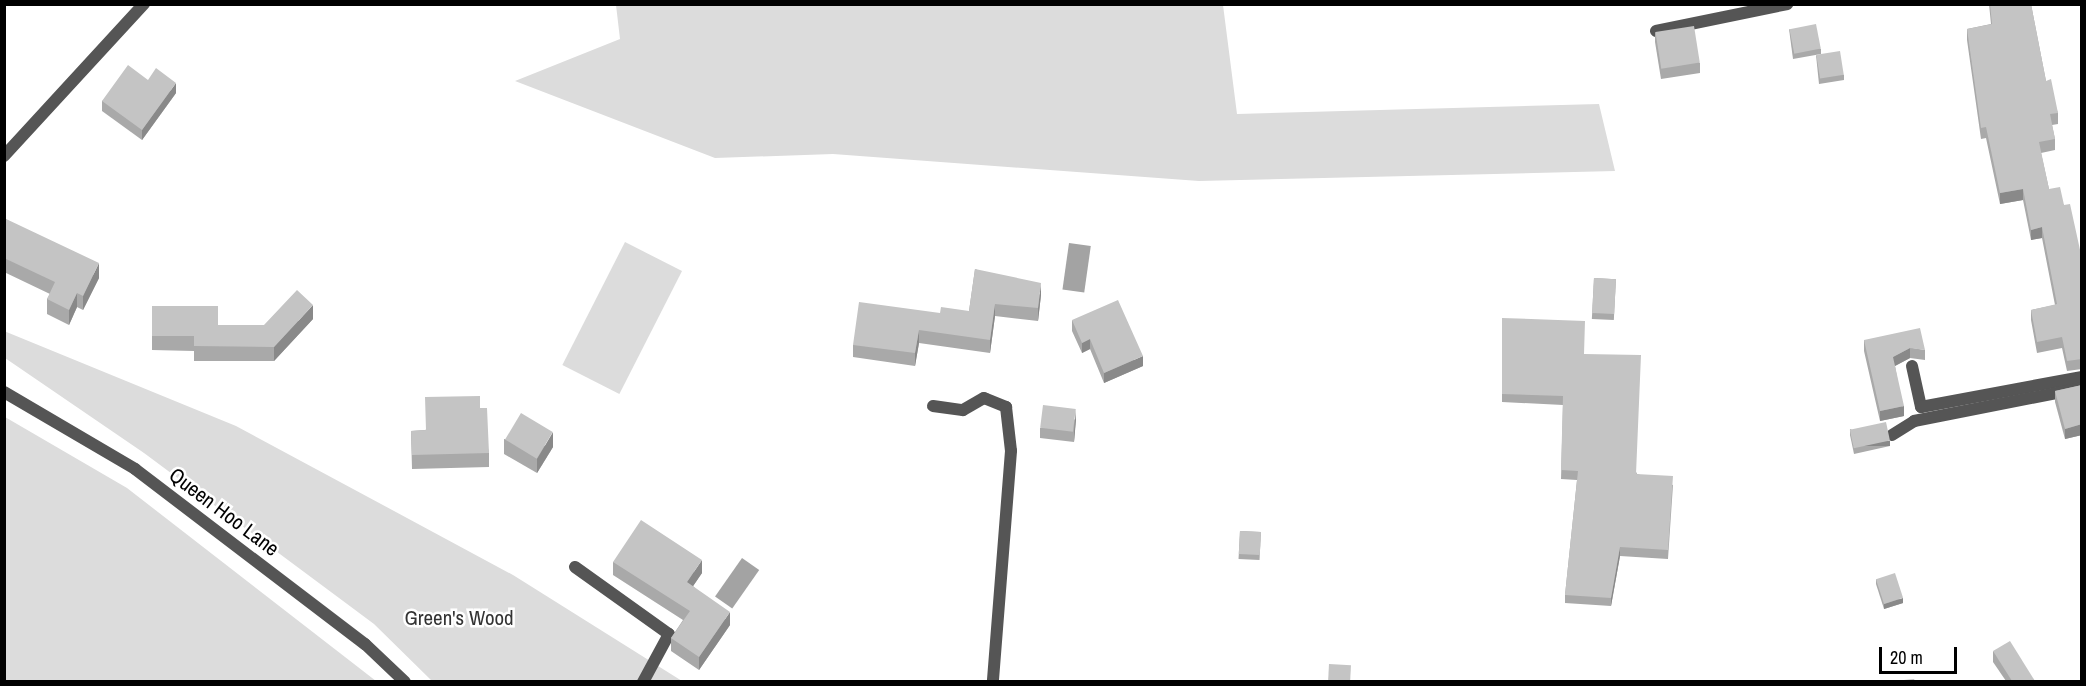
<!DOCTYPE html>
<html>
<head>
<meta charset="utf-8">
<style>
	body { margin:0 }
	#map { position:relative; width:2086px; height:686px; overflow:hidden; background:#fff; font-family:"Archivo Narrow",sans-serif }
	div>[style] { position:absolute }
	.green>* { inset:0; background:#dcdcdc; transform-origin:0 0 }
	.water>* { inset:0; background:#a3a3a3; transform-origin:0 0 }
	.lane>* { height:12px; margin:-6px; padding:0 6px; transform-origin:6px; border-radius:6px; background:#555 }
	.street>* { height:12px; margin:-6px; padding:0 6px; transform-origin:6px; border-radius:6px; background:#555 }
	.wall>* { inset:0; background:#a9a9a9; transform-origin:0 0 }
	.shaded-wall>* { inset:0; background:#898989; transform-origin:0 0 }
	.building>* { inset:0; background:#c4c4c4; transform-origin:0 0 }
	span { translate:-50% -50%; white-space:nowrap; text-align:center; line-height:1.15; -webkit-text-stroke:5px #fff; paint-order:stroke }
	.street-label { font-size:21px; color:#000 }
	.park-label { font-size:21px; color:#333 }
	.frame { position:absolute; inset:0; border:6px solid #000; pointer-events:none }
	.scale { position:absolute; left:1879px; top:647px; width:78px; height:27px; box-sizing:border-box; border:3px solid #000; border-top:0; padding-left:8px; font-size:18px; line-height:21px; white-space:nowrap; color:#000; -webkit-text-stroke:4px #fff; paint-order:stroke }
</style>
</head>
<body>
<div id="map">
	<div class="green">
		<div style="clip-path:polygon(616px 5px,1223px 5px,1237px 114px,1599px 104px,1615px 171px,1199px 181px,833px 154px,715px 158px,515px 81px,620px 39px)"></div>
		<div style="left:625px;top:242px;width:64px;height:138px;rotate:27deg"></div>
		<div style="clip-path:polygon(4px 331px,236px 426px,513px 575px,682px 681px,432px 681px,374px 624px,144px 453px,5px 358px)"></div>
		<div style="clip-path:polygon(5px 417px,127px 488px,376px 681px,5px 681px)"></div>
	</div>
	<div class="water">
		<div style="left:1069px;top:243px;width:22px;height:47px;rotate:8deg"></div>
		<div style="left:742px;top:558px;width:21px;height:47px;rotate:35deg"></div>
	</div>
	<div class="lane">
		<div style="left:1656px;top:31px;width:134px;rotate:-11.6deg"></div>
		<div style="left:4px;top:156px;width:207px;rotate:-47.4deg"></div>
		<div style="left:1912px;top:366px;width:42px;rotate:77.6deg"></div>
		<div style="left:1921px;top:407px;width:164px;rotate:-10.6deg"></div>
		<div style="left:933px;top:406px;width:30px;rotate:8deg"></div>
		<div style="left:963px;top:410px;width:24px;rotate:-30deg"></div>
		<div style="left:984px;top:398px;width:24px;rotate:22deg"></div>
		<div style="left:1006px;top:407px;width:44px;rotate:83.5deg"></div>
		<div style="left:1011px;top:451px;width:232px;rotate:94.5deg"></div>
		<div style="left:1892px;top:435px;width:26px;rotate:-32deg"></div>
		<div style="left:1914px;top:421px;width:171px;rotate:-11.1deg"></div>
		<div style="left:575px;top:567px;width:115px;rotate:35.5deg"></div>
		<div style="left:669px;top:634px;width:55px;rotate:118.4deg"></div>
	</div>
	<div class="street">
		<div style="left:4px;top:392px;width:152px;rotate:30.4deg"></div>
		<div style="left:135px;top:469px;width:289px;rotate:37.3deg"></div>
		<div style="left:365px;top:644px;width:55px;rotate:43.5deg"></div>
	</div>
	<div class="wall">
		<div style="clip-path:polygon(1989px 4px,2031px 4px,2046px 81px,2058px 113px,2058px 124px,2052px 125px,2055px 139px,2055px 150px,2041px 153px,2049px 189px,2064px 205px,2082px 259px,2082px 369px,2067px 371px,2062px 348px,2037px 353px,2031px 320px,2031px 310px,2055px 305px,2042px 238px,2031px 240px,2023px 200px,2000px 204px,1986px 138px,1981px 139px,1967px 40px,1967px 29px,1991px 24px)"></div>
		<div style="clip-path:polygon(1789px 29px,1821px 49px,1821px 54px,1793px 59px)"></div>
		<div style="clip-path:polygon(1655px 32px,1700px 63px,1700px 73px,1661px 79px,1655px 42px)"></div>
		<div style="clip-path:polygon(1816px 55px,1844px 75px,1844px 80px,1819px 84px)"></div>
		<div style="clip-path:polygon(148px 80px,176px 93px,142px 140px,102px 111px,102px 101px)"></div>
		<div style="clip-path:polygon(4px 218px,99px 278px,83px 310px,77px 307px,69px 325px,47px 314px,47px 299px,50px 294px,4px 272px)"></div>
		<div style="clip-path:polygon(975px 269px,1041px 295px,1038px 321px,995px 316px,990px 353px,919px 343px,915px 366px,853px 357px,853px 345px,969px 311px)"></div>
		<div style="left:1594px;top:278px;width:22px;height:41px;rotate:3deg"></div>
		<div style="clip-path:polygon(152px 306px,218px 325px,264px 325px,313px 319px,274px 361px,194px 361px,194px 351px,152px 350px)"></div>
		<div style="clip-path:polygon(1502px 318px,1584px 354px,1637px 474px,1673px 485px,1668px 559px,1620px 556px,1611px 606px,1565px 603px,1565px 595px,1577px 480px,1561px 479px,1563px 405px,1502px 402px)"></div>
		<div style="clip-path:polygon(1072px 320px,1143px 366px,1104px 383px,1090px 349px,1082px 353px,1072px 331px)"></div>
		<div style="clip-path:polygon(1864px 340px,1925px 350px,1925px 360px,1910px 358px,1895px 366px,1904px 416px,1880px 421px,1864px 351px)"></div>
		<div style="clip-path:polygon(2082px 385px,2082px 435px,2065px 439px,2055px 402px,2055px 391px)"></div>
		<div style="clip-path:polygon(480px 408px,489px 453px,489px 467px,412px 469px,411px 431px,425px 430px)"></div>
		<div style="clip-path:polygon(1076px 419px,1074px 442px,1040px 438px,1040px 428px)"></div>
		<div style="clip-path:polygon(1850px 429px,1890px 446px,1854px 454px,1850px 435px)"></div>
		<div style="clip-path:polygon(504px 439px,553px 447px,537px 473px,504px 454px)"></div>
		<div style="left:1240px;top:531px;width:21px;height:28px;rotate:3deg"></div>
		<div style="clip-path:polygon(613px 562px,702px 573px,693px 586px,730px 625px,699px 670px,671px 651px,671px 638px,683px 620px,613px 575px)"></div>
		<div style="clip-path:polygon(1876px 579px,1903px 603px,1884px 609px,1876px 584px)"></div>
		<div style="clip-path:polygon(1993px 651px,2035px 681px,2006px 681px,1993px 662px)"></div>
	</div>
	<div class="shaded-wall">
		<div style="clip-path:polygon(176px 83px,176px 93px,142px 140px,142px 130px)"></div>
		<div style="clip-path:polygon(2023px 189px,2023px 200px,2000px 204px,2000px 193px)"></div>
		<div style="clip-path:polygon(2042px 227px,2042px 238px,2031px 240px,2031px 230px)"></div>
		<div style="clip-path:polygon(99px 263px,99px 278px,83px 310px,83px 296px)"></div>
		<div style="clip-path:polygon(1041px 283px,1041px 295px,1038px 321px,1038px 308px)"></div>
		<div style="clip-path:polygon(77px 293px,77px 307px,69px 325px,69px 310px)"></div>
		<div style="clip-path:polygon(995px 304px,995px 316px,990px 353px,990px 340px)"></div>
		<div style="clip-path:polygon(313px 305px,313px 319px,274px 361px,274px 347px)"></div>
		<div style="clip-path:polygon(919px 330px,919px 343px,915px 366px,915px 353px)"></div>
		<div style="clip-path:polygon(1090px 339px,1090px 349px,1082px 353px,1082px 343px)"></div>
		<div style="clip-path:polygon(1910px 348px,1910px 358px,1893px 367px,1893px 357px)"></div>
		<div style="clip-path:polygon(1143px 356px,1143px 366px,1104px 383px,1104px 373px)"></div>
		<div style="clip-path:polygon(1904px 406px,1904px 416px,1880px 421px,1880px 411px)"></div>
		<div style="clip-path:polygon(1076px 409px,1076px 419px,1074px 442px,1074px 432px)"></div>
		<div style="clip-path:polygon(2082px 424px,2082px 435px,2065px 439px,2065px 429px)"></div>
		<div style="clip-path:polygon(553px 432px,553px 447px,537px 473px,537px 459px)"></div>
		<div style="left:1890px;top:441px;width:5px;height:37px;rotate:90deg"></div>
		<div style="clip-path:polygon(1620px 547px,1620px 556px,1611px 606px,1611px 598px)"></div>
		<div style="clip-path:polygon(702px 560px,702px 573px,687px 595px,687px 582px)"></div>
		<div style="clip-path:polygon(1903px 598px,1903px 603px,1884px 609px,1884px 604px)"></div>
		<div style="clip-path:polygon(730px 612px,730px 625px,699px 670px,699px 657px)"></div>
	</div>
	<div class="building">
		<div style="clip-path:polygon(1990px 4px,2031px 4px,2046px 81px,2051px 79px,2058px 113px,2050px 114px,2055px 139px,2039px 142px,2049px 189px,2060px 187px,2064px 205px,2070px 204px,2082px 259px,2082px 359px,2067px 361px,2062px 337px,2037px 342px,2031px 310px,2057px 304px,2042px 227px,2031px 230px,2023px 189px,2000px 193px,1986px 127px,1981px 128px,1967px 29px,1992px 24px)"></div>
		<div style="left:1816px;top:24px;width:25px;height:27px;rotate:79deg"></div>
		<div style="left:1694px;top:26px;width:37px;height:39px;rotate:81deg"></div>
		<div style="left:1840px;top:51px;width:24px;height:24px;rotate:81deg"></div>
		<div style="clip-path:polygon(128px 65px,148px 80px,156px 68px,176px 83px,142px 130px,102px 101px)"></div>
		<div style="clip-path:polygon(4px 218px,99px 263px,83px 296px,77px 293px,69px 310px,47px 299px,55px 282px,4px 258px)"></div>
		<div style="clip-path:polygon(975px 269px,1041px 283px,1038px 308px,995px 304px,990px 340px,919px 330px,915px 353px,853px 345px,859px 302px,940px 313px,941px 307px,969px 311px)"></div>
		<div style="left:1594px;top:278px;width:22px;height:35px;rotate:3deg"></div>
		<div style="clip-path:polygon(297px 290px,313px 305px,274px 347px,194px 346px,194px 336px,152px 336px,152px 306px,218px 306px,218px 325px,264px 325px)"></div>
		<div style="clip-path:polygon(1118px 300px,1143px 356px,1104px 373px,1090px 339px,1082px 343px,1072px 320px)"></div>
		<div style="clip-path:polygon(1502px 318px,1585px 321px,1584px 354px,1641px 355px,1636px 474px,1673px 476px,1668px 550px,1620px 547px,1611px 598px,1565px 595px,1578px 471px,1561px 470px,1563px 396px,1502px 394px)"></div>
		<div style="clip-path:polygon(1920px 328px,1925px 350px,1910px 348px,1893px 357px,1904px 406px,1880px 411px,1864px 340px)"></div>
		<div style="clip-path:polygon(2082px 385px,2082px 424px,2065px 429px,2055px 391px)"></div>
		<div style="clip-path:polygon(480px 396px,480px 408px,487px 408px,489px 453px,412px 455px,411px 431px,426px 430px,425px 397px)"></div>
		<div style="left:1043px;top:405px;width:33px;height:23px;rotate:7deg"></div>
		<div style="left:521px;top:413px;width:37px;height:31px;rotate:31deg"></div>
		<div style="left:1886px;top:422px;width:19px;height:37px;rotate:78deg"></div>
		<div style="clip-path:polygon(641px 520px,702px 560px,687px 582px,730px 612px,699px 657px,671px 638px,690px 611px,613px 562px)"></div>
		<div style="left:1240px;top:531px;width:21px;height:23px;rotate:3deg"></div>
		<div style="left:1895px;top:573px;width:26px;height:20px;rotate:72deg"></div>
		<div style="clip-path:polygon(2010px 641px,2035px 681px,2012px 681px,1993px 651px)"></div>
		<div style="left:1329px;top:664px;width:22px;height:17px;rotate:3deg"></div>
		<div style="clip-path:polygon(1914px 679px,1915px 681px,1894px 681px)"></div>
	</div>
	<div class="street-label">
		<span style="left:224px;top:512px;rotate:37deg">Queen Hoo Lane</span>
	</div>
	<div class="park-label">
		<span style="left:459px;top:618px">Green's Wood</span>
	</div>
	<div class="frame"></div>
	<div class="scale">20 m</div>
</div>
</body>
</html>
